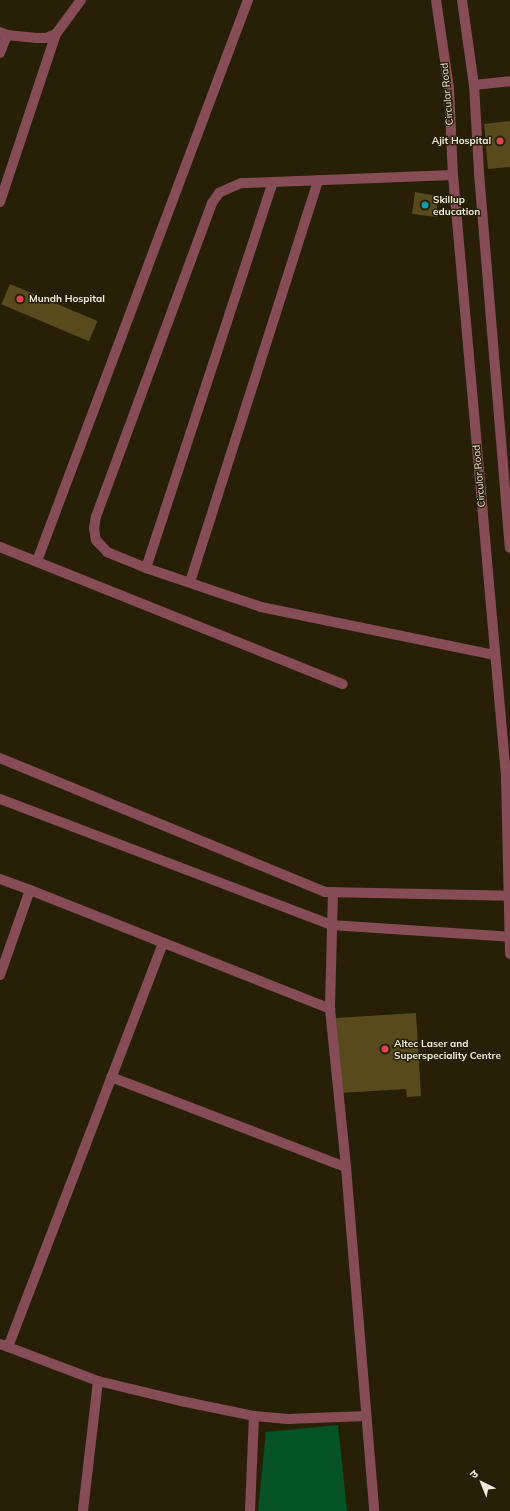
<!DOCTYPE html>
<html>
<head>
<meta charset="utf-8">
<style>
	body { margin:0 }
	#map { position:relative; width:510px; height:1511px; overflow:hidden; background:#282006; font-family:Mulish,"Noto Sans Devanagari",sans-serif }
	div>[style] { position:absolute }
	.green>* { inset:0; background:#055327 }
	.building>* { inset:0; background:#574a1c; transform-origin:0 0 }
	.minor>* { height:10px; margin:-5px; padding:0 5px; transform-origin:5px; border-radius:5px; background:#864d57 }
	.tertiary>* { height:10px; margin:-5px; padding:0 5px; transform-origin:5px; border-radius:5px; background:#864d57 }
	.dots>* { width:11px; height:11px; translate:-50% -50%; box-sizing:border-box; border:2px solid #282006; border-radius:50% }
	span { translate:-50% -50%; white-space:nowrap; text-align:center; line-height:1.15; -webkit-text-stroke:3px #282006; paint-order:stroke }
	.street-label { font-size:10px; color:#f0ebdc }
	.poi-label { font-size:10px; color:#f0ebdc; font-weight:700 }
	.right { translate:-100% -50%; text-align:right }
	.left { translate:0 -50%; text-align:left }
	.north { position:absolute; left:462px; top:1463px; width:40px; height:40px; -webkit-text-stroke:3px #282006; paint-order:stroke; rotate:317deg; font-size:11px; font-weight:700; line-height:16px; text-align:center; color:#f0ebdc }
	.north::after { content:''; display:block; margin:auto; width:14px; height:18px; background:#f0ebdc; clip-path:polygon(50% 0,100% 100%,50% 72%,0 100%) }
</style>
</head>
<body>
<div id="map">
	<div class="green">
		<div style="clip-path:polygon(338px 1425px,347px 1511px,258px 1511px,266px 1432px)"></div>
	</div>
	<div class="building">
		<div style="clip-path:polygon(510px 121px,510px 167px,488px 169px,484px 124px)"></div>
		<div style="clip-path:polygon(415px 192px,437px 196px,437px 217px,412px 214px)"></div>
		<div style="left:10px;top:284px;width:95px;height:22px;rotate:23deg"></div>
		<div style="clip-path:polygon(416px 1013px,421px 1096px,407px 1097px,406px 1089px,341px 1093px,336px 1018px)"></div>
	</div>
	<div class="minor">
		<div style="left:0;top:32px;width:8px;rotate:23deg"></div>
		<div style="left:7px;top:35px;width:29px;rotate:6deg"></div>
		<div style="left:36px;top:38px;width:10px"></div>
		<div style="left:46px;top:38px;width:11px;rotate:-22deg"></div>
		<div style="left:56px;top:34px;width:42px;rotate:-53.7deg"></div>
		<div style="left:0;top:53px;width:19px;rotate:-69deg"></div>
		<div style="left:474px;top:85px;width:36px;rotate:-6deg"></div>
		<div style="left:453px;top:175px;width:212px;rotate:177.8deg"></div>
		<div style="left:241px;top:183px;width:24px;rotate:156deg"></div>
		<div style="left:219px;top:193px;width:12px;rotate:125deg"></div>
		<div style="left:212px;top:203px;width:334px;rotate:110.3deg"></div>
		<div style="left:96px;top:516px;width:12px;rotate:99deg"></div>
		<div style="left:94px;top:528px;width:12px;rotate:81deg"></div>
		<div style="left:96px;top:540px;width:16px;rotate:47deg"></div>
		<div style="left:107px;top:552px;width:42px;rotate:22.3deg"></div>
		<div style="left:146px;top:568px;width:121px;rotate:18.7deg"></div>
		<div style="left:261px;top:607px;width:239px;rotate:11.6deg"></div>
		<div style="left:0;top:202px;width:177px;rotate:-71.6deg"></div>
		<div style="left:0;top:547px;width:369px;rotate:21.8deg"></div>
		<div style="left:37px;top:561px;width:599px;rotate:-69.39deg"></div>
		<div style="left:146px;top:568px;width:406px;rotate:-71.8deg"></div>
		<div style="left:190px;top:582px;width:422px;rotate:-72.3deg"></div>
		<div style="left:0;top:758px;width:352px;rotate:22.4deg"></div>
		<div style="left:325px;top:892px;width:185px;rotate:1.2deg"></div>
		<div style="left:0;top:799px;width:354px;rotate:20.8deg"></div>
		<div style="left:331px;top:925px;width:179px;rotate:3.8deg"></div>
		<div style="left:0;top:879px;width:32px;rotate:20deg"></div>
		<div style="left:333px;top:892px;width:117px;rotate:91.5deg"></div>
		<div style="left:330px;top:1009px;width:159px;rotate:84.2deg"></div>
		<div style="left:346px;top:1167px;width:345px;rotate:85.3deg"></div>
		<div style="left:0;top:975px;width:90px;rotate:-70.6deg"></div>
		<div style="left:30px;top:890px;width:323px;rotate:21.6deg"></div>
		<div style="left:111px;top:1077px;width:252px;rotate:21deg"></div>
		<div style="left:0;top:1344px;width:105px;rotate:20.7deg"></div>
		<div style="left:98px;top:1381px;width:131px;rotate:96.6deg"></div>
		<div style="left:8px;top:1347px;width:433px;rotate:-69deg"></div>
		<div style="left:98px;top:1381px;width:85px;rotate:13.5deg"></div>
		<div style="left:181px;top:1401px;width:75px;rotate:11.6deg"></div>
		<div style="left:254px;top:1416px;width:34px;rotate:5deg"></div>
		<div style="left:288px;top:1419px;width:78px;rotate:-2.2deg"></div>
		<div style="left:250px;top:1511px;width:95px;rotate:-87.6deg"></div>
	</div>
	<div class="tertiary">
		<div style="left:436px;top:0;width:89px;rotate:81.6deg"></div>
		<div style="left:449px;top:88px;width:87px;rotate:87.4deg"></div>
		<div style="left:453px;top:175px;width:603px;rotate:84.96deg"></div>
		<div style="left:506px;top:776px;width:178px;rotate:88.7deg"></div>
		<div style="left:462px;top:0;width:86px;rotate:82deg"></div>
		<div style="left:474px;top:85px;width:88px;rotate:86.7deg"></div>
		<div style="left:479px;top:173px;width:376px;rotate:85.3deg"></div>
	</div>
	<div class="dots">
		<div style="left:500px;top:141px;background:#e0444e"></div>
		<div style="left:425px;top:205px;background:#0f9aa8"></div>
		<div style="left:20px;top:299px;background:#e0444e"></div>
		<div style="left:385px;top:1049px;background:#e0444e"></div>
	</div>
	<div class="street-label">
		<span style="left:447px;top:94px;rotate:-95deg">Circular Road</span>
		<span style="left:479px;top:476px;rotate:-95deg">Circular Road</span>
	</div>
	<div class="poi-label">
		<span class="right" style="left:491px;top:141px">Ajit Hospital</span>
		<span class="left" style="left:433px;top:205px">Skillup<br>education</span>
		<span class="left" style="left:29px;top:299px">Mundh Hospital</span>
		<span class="left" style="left:394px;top:1049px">Altec Laser and<br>Superspeciality Centre</span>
	</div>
	<div class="north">उ</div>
</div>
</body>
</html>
